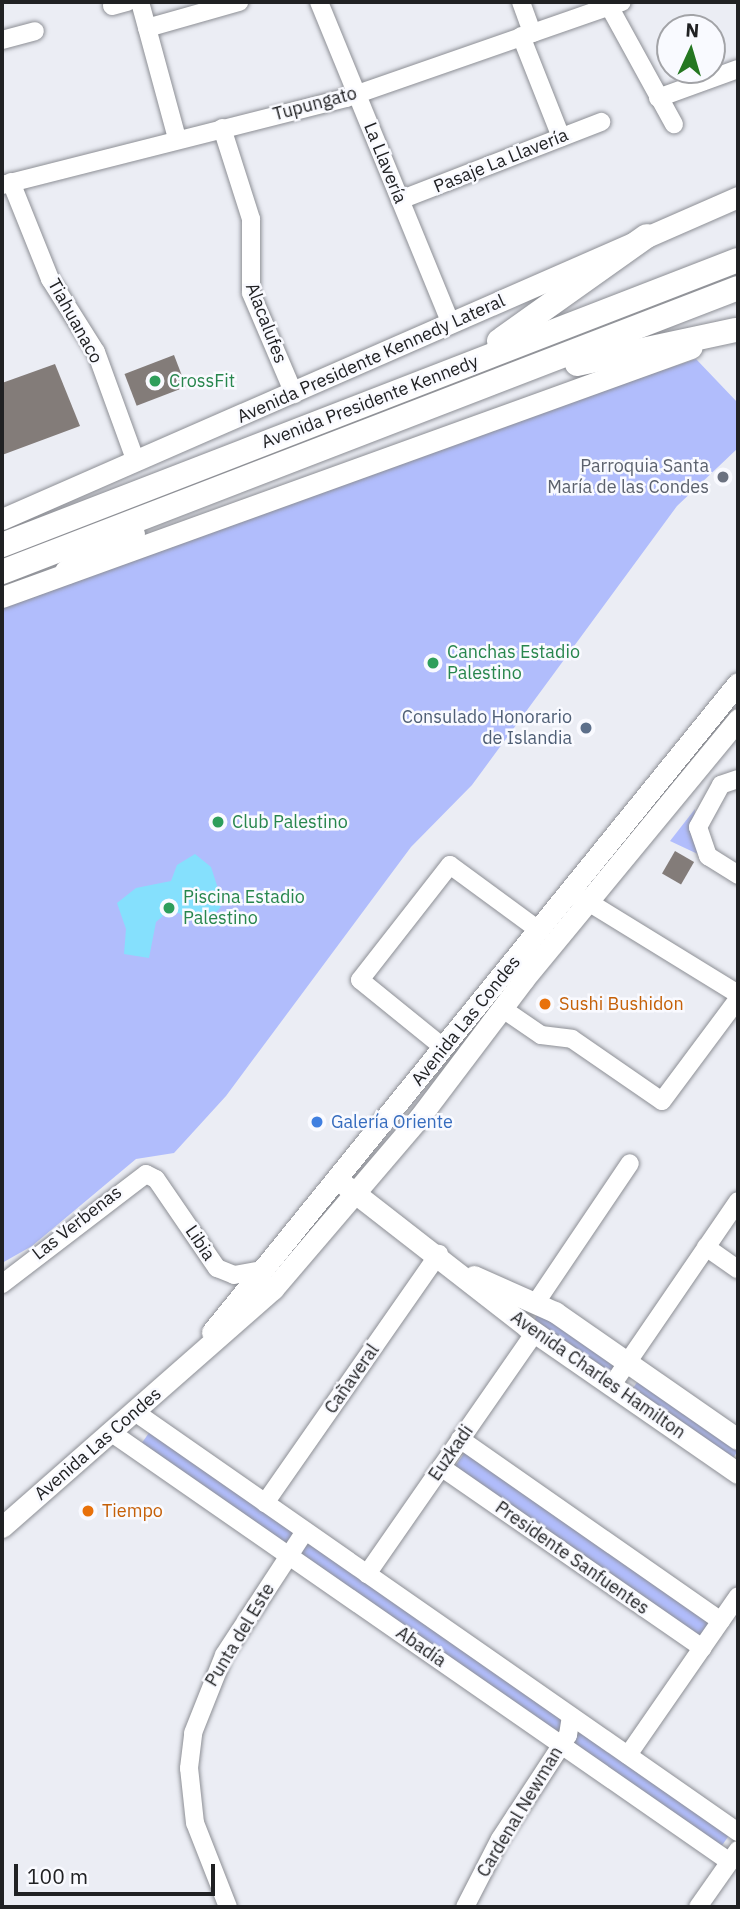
<!DOCTYPE html>
<html>
<head>
<meta charset="utf-8">
<style>
	body { margin:0 }
	#map { position:relative; width:740px; height:1909px; overflow:hidden; background:#ebedf4; font-family:"IBM Plex Sans",sans-serif }
	div>[style] { position:absolute }
	.green>* { inset:0; background:#b1bdfc; transform-origin:0 0 }
	.water>* { inset:0; background:#85e0fd }
	.building>* { inset:0; background:#837c79; transform-origin:0 0 }
	.roads { filter:drop-shadow(0 0 2px #8d8f95) drop-shadow(0 0 2px #8d8f95) }
	.minor>* { height:18px; margin:-9px; padding:0 9px; transform-origin:9px; border-radius:9px; background:#fff }
	.major>* { height:21px; margin:-10.5px; padding:0 10.5px; transform-origin:10.5px; border-radius:10.5px; background:#fff }
	.highway>* { height:24px; margin:-12px; padding:0 12px; transform-origin:12px; border-radius:12px; background:#fff }
	.dots>* { width:19px; height:19px; translate:-50% -50%; box-sizing:border-box; border:4px solid #f9faff; border-radius:50% }
	span { translate:-50% -50%; white-space:nowrap; text-align:center; line-height:1.15; -webkit-text-stroke:5px #f9faff; paint-order:stroke }
	.street-label { font-size:18px; color:#202123 }
	.leisure-label { font-size:18px; color:#27864d }
	.left { translate:0 -50%; text-align:left }
	.worship-label { font-size:18px; color:#5b616d }
	.right { translate:-100% -50%; text-align:right }
	.service-label { font-size:18px; color:#4e5e75 }
	.food-label { font-size:18px; color:#c56008 }
	.shop-label { font-size:18px; color:#366cbe }
	.frame { position:absolute; inset:0; border:4px solid #202123; pointer-events:none }
	.north { position:absolute; left:656px; top:14px; width:70px; height:70px; box-sizing:border-box; background:#f9faff; border:2px solid #a2a3a7; border-radius:50%; rotate:4deg; font-size:19px; font-weight:700; line-height:28px; text-align:center; color:#202123 }
	.north::after { content:''; display:block; margin:auto; width:24px; height:32px; background:#257721; clip-path:polygon(50% 0,100% 100%,50% 72%,0 100%) }
	.scale { position:absolute; left:14px; top:1864px; width:201px; height:32px; box-sizing:border-box; border:4px solid #202123; border-top:0; padding-left:9px; font-size:21px; line-height:24px; white-space:nowrap; color:#202123; -webkit-text-stroke:5px #f9faff; paint-order:stroke }
</style>
</head>
<body>
<div id="map">
	<div class="green">
		<div style="clip-path:polygon(696px 359px,738px 403px,738px 448px,677px 506px,472px 785px,411px 847px,226px 1096px,174px 1153px,136px 1159px,32px 1246px,2px 1263px,2px 601px,296px 493px)"></div>
		<div style="clip-path:polygon(695px 809px,693px 836px,702px 856px,670px 841px)"></div>
		<div style="clip-path:polygon(538px 1310px,617px 1367px,609px 1377px,533px 1325px)"></div>
		<div style="left:638px;top:1381px;width:122px;height:15px;rotate:35deg"></div>
		<div style="left:151px;top:1430px;width:706px;height:16px;rotate:35deg"></div>
		<div style="left:468px;top:1448px;width:302px;height:27px;rotate:35deg"></div>
	</div>
	<div class="water">
		<div style="clip-path:polygon(195px 854px,211px 867px,223px 904px,215px 914px,188px 921px,179px 913px,164px 915px,156px 922px,149px 958px,124px 954px,126px 929px,117px 903px,136px 888px,171px 881px,177px 865px)"></div>
	</div>
	<div class="building">
		<div style="left:174px;top:355px;width:34px;height:53px;rotate:69deg"></div>
		<div style="clip-path:polygon(55px 364px,80px 426px,2px 455px,2px 383px)"></div>
		<div style="left:675px;top:851px;width:22px;height:26px;rotate:30deg"></div>
	</div>
	<div class="roads">
		<div class="minor">
			<div style="left:140px;top:2px;width:141px;rotate:74.8deg"></div>
			<div style="left:319px;top:2px;width:348px;rotate:67.7deg"></div>
			<div style="left:521px;top:2px;width:33px;rotate:70deg"></div>
			<div style="left:112px;top:6px;width:16px;rotate:-15deg"></div>
			<div style="left:609px;top:6px;width:135px;rotate:61.2deg"></div>
			<div style="left:147px;top:28px;width:96px;rotate:-15.8deg"></div>
			<div style="left:521px;top:36px;width:109px;rotate:68.4deg"></div>
			<div style="left:2px;top:40px;width:34px;rotate:-15deg"></div>
			<div style="left:658px;top:98px;width:85px;rotate:-19.9deg"></div>
			<div style="left:222px;top:128px;width:96px;rotate:72.3deg"></div>
			<div style="left:251px;top:219px;width:74px;rotate:90deg"></div>
			<div style="left:251px;top:293px;width:110px;rotate:66.9deg"></div>
			<div style="left:11px;top:182px;width:105px;rotate:68.1deg"></div>
			<div style="left:50px;top:279px;width:86px;rotate:57.8deg"></div>
			<div style="left:96px;top:352px;width:117px;rotate:70deg"></div>
			<div style="left:2px;top:185px;width:355px;rotate:-14.2deg"></div>
			<div style="left:346px;top:98px;width:292px;rotate:-19.2deg"></div>
			<div style="left:400px;top:200px;width:216px;rotate:-21.2deg"></div>
			<div style="left:738px;top:779px;width:18px;rotate:161deg"></div>
			<div style="left:721px;top:785px;width:48px;rotate:118.7deg"></div>
			<div style="left:698px;top:827px;width:31px;rotate:71deg"></div>
			<div style="left:708px;top:856px;width:36px;rotate:32deg"></div>
			<div style="left:577px;top:895px;width:189px;rotate:31.6deg"></div>
			<div style="left:503px;top:1009px;width:46px;rotate:34.4deg"></div>
			<div style="left:541px;top:1035px;width:31px;rotate:7deg"></div>
			<div style="left:572px;top:1039px;width:109px;rotate:34.6deg"></div>
			<div style="left:662px;top:1101px;width:127px;rotate:-53.3deg"></div>
			<div style="left:444px;top:1048px;width:108px;rotate:-141deg"></div>
			<div style="left:360px;top:980px;width:146px;rotate:-52deg"></div>
			<div style="left:450px;top:865px;width:112px;rotate:36.3deg"></div>
			<div style="left:706px;top:1247px;width:39px;rotate:35deg"></div>
			<div style="left:2px;top:1284px;width:181px;rotate:-37.4deg"></div>
			<div style="left:146px;top:1174px;width:11px;rotate:27deg"></div>
			<div style="left:156px;top:1179px;width:108px;rotate:55.6deg"></div>
			<div style="left:217px;top:1268px;width:18px;rotate:22deg"></div>
			<div style="left:234px;top:1275px;width:28px;rotate:-10deg"></div>
			<div style="left:537px;top:1301px;width:166px;rotate:-56deg"></div>
			<div style="left:612px;top:1385px;width:223px;rotate:-55.6deg"></div>
			<div style="left:135px;top:1412px;width:735px;rotate:34.86deg"></div>
			<div style="left:112px;top:1433px;width:752px;rotate:34.77deg"></div>
			<div style="left:460px;top:1439px;width:318px;rotate:34.9deg"></div>
			<div style="left:441px;top:1467px;width:318px;rotate:34.7deg"></div>
			<div style="left:265px;top:1503px;width:304px;rotate:-55.1deg"></div>
			<div style="left:367px;top:1574px;width:295px;rotate:-55.2deg"></div>
			<div style="left:628px;top:1755px;width:193px;rotate:-55.3deg"></div>
			<div style="left:228px;top:1907px;width:90px;rotate:-111.4deg"></div>
			<div style="left:195px;top:1823px;width:55px;rotate:-96.2deg"></div>
			<div style="left:189px;top:1768px;width:35px;rotate:-83deg"></div>
			<div style="left:193px;top:1733px;width:84px;rotate:-68.3deg"></div>
			<div style="left:224px;top:1655px;width:148px;rotate:-56.8deg"></div>
			<div style="left:465px;top:1907px;width:76px;rotate:-62.8deg"></div>
			<div style="left:500px;top:1839px;width:124px;rotate:-56.8deg"></div>
			<div style="left:568px;top:1735px;width:19px;rotate:-81deg"></div>
			<div style="left:698px;top:1907px;width:70px;rotate:-54.9deg"></div>
		</div>
		<div class="major">
			<div style="left:2px;top:519px;width:803px;rotate:-23.63deg"></div>
			<div style="left:2px;top:597px;width:733px;rotate:-19.87deg"></div>
			<div style="left:346px;top:1186px;width:229px;rotate:37.9deg"></div>
			<div style="left:527px;top:1327px;width:257px;rotate:34.7deg"></div>
			<div style="left:474px;top:1276px;width:89px;rotate:24deg"></div>
			<div style="left:555px;top:1312px;width:223px;rotate:34.8deg"></div>
			<div style="left:212px;top:1332px;width:835px;rotate:-50.98deg"></div>
			<div style="left:2px;top:1527px;width:361px;rotate:-41.3deg"></div>
			<div style="left:273px;top:1289px;width:225px;rotate:-49.5deg"></div>
			<div style="left:419px;top:1118px;width:174px;rotate:-52.9deg"></div>
			<div style="left:524px;top:979px;width:337px;rotate:-50.5deg"></div>
		</div>
		<div class="highway">
			<div style="left:499px;top:341px;width:181px;rotate:-35.4deg"></div>
			<div style="left:577px;top:364px;width:162px;rotate:-12.1deg"></div>
			<div style="left:2px;top:545px;width:789px;rotate:-21.17deg"></div>
			<div style="left:2px;top:572px;width:789px;rotate:-21.1deg"></div>
			<div style="left:67px;top:572px;width:76px;rotate:-29.9deg"></div>
		</div>
	</div>
	<div class="dots">
		<div style="left:155px;top:381px;background:#2e9e5b"></div>
		<div style="left:723px;top:477px;background:#6b7280"></div>
		<div style="left:433px;top:663px;background:#2e9e5b"></div>
		<div style="left:586px;top:728px;background:#5c6f8a"></div>
		<div style="left:218px;top:822px;background:#2e9e5b"></div>
		<div style="left:169px;top:908px;background:#2e9e5b"></div>
		<div style="left:545px;top:1004px;background:#e8710a"></div>
		<div style="left:317px;top:1122px;background:#3f7fe0"></div>
		<div style="left:88px;top:1511px;background:#e8710a"></div>
	</div>
	<div class="street-label">
		<span style="left:315px;top:104px;rotate:-15deg">Tupungato</span>
		<span style="left:501px;top:161px;rotate:-22deg">Pasaje La Llavería</span>
		<span style="left:385px;top:163px;rotate:68deg">La Llavería</span>
		<span style="left:75px;top:321px;rotate:61deg">Tiahuanaco</span>
		<span style="left:266px;top:323px;rotate:69deg">Alacalufes</span>
		<span style="left:371px;top:359px;rotate:-24deg">Avenida Presidente Kennedy Lateral</span>
		<span style="left:370px;top:402px;rotate:-21deg">Avenida Presidente Kennedy</span>
		<span style="left:466px;top:1021px;rotate:-51deg">Avenida Las Condes</span>
		<span style="left:77px;top:1223px;rotate:-38deg">Las Verbenas</span>
		<span style="left:200px;top:1243px;rotate:56deg">Libia</span>
		<span style="left:598px;top:1375px;rotate:35deg">Avenida Charles Hamilton</span>
		<span style="left:352px;top:1379px;rotate:-55deg">Cañaveral</span>
		<span style="left:98px;top:1444px;rotate:-41deg">Avenida Las Condes</span>
		<span style="left:451px;top:1453px;rotate:-55deg">Euzkadi</span>
		<span style="left:572px;top:1558px;rotate:35deg">Presidente Sanfuentes</span>
		<span style="left:240px;top:1635px;rotate:-59deg">Punta del Este</span>
		<span style="left:421px;top:1647px;rotate:35deg">Abadía</span>
		<span style="left:520px;top:1812px;rotate:-59deg">Cardenal Newman</span>
	</div>
	<div class="leisure-label">
		<span class="left" style="left:169px;top:381px">CrossFit</span>
		<span class="left" style="left:447px;top:663px">Canchas Estadio<br>Palestino</span>
		<span class="left" style="left:232px;top:822px">Club Palestino</span>
		<span class="left" style="left:183px;top:908px">Piscina Estadio<br>Palestino</span>
	</div>
	<div class="worship-label">
		<span class="right" style="left:709px;top:477px">Parroquia Santa<br>María de las Condes</span>
	</div>
	<div class="service-label">
		<span class="right" style="left:572px;top:728px">Consulado Honorario<br>de Islandia</span>
	</div>
	<div class="food-label">
		<span class="left" style="left:559px;top:1004px">Sushi Bushidon</span>
		<span class="left" style="left:102px;top:1511px">Tiempo</span>
	</div>
	<div class="shop-label">
		<span class="left" style="left:331px;top:1122px">Galería Oriente</span>
	</div>
	<div class="frame"></div>
	<div class="north">N</div>
	<div class="scale">100 m</div>
</div>
</body>
</html>
